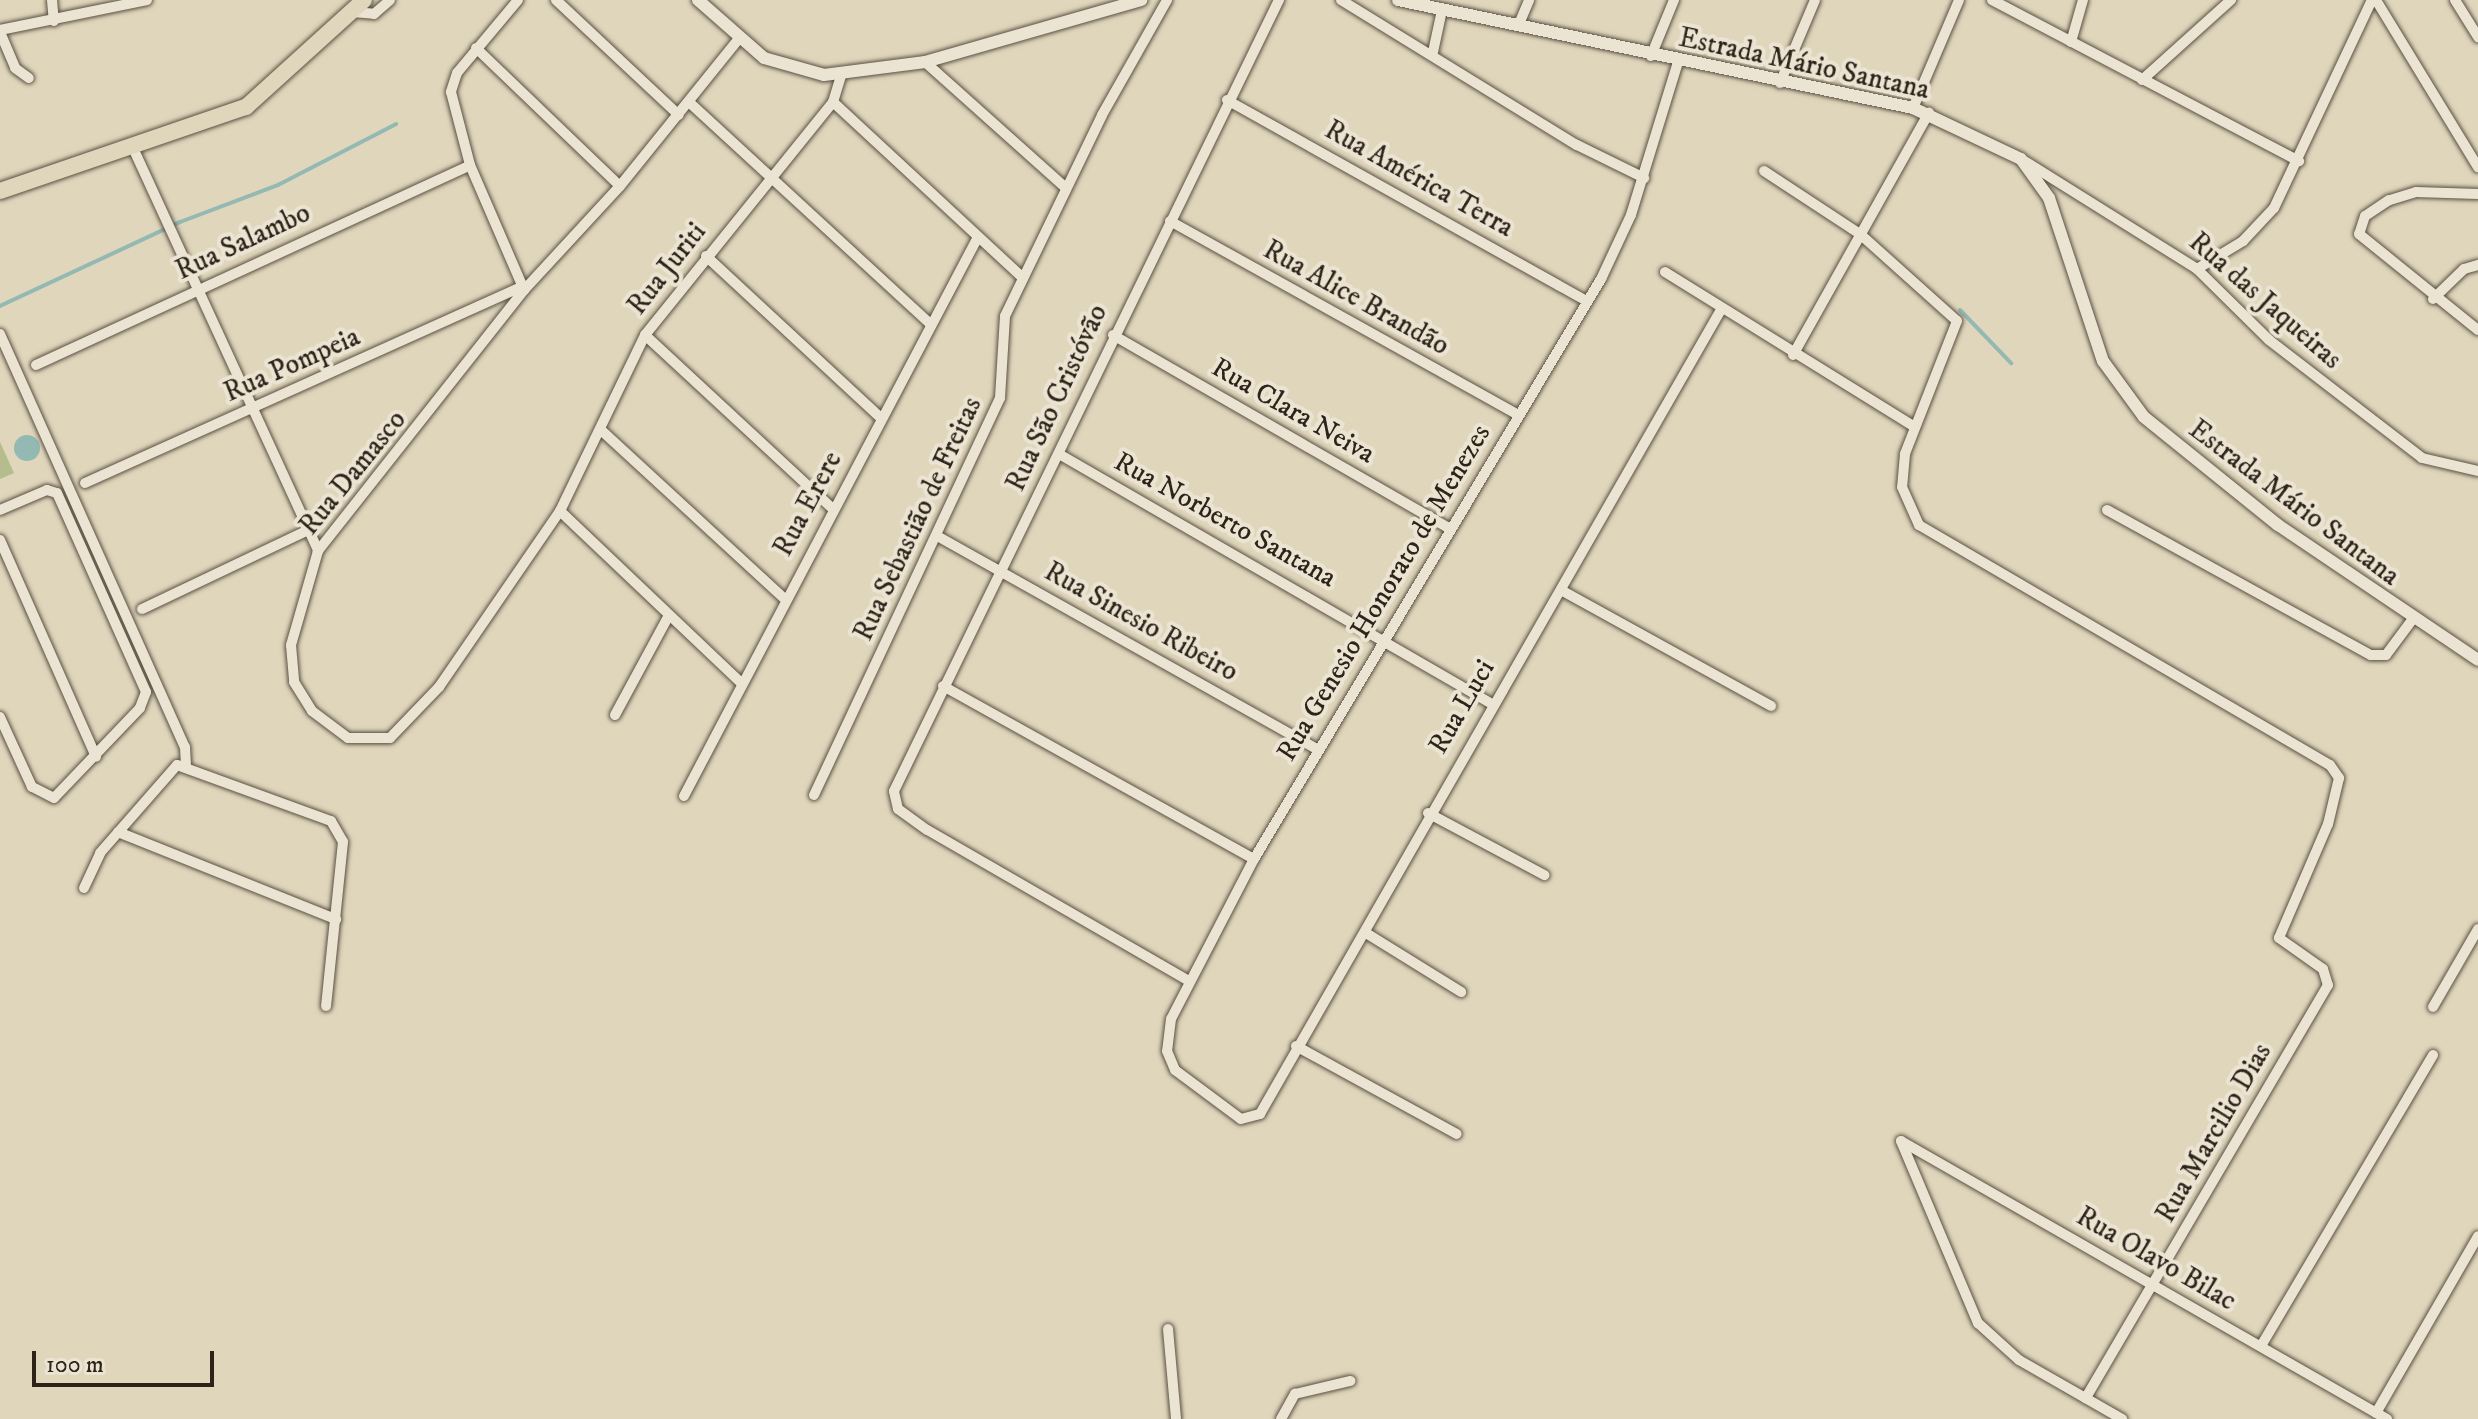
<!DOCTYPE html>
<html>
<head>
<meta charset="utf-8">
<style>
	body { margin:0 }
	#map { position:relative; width:2478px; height:1419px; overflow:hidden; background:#e0d6bc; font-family:"IM FELL DW Pica",serif }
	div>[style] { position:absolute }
	.green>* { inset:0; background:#b5bd8f }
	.water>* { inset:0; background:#94b9b3 }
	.round { border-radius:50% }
	.stream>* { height:4px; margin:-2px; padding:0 2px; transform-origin:2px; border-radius:2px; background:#94b9b3 }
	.roads { filter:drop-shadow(0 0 2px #5a5042) drop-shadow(0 0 2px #5a5042) }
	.minor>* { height:10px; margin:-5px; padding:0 5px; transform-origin:5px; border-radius:5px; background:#ebe4d3 }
	.tertiary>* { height:12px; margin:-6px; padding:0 6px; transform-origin:6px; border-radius:6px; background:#ebe4d3 }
	.primary>* { height:16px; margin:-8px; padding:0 8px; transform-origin:8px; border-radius:8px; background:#e0d6bc }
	span { translate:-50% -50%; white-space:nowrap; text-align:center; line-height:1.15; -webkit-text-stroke:8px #ebe4d3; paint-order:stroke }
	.street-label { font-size:28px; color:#2e2319 }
	.scale { position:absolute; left:32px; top:1351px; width:182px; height:36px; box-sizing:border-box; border:4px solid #2e2319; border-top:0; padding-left:10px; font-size:24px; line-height:28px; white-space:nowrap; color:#2e2319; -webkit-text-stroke:6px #ebe4d3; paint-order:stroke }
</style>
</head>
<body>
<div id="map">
	<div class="green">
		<div style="clip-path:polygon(0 442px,14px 473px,0 479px)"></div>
	</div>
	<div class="water">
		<div class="round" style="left:14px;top:435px;width:26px;height:26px"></div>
	</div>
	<div class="stream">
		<div style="left:0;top:306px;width:199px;rotate:-25deg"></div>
		<div style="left:180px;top:222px;width:105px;rotate:-20.7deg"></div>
		<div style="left:278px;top:185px;width:133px;rotate:-27.3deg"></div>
		<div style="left:1960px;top:310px;width:74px;rotate:46.1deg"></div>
	</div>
	<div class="roads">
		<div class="minor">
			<div style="left:52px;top:0;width:21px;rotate:85deg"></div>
			<div style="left:518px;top:0;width:95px;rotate:129.9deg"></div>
			<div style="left:457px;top:73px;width:20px;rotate:108deg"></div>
			<div style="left:451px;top:92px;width:75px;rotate:75.4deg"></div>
			<div style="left:470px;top:165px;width:136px;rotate:66.6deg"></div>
			<div style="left:556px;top:0;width:168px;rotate:43.1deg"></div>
			<div style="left:1341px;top:0;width:277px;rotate:31.6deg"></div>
			<div style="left:1577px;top:145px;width:75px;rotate:26.2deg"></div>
			<div style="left:1992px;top:0;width:347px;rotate:27.7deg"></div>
			<div style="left:2376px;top:0;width:196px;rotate:58.6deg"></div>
			<div style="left:2455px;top:0;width:44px;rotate:58.1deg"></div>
			<div style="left:353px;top:12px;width:21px;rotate:5deg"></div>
			<div style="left:374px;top:14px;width:21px;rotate:-41deg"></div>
			<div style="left:1519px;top:24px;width:26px;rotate:-67deg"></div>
			<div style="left:0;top:30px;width:150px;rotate:-11.5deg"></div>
			<div style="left:0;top:32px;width:39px;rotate:67deg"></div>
			<div style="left:15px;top:68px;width:17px;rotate:36deg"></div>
			<div style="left:737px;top:41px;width:186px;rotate:128.9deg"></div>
			<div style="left:620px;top:186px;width:142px;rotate:132.7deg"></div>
			<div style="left:524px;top:290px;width:333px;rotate:128.3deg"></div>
			<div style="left:318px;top:551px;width:98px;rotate:106deg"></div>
			<div style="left:291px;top:645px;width:37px;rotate:85deg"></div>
			<div style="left:294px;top:682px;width:34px;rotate:58deg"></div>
			<div style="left:312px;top:711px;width:45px;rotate:36.9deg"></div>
			<div style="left:348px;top:738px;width:42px"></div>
			<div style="left:390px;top:738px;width:71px;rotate:-46.1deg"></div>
			<div style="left:439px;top:687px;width:214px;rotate:-55.5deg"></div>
			<div style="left:560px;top:511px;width:195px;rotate:-64.2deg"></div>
			<div style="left:645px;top:335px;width:299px;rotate:-51.1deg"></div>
			<div style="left:833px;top:102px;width:28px;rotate:-73deg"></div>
			<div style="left:2071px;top:42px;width:44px;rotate:-74.1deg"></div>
			<div style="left:476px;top:48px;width:199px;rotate:43.8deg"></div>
			<div style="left:1433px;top:52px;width:43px;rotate:-77.9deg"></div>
			<div style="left:1651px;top:56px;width:61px;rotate:-67.7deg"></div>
			<div style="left:925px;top:62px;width:189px;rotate:41.8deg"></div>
			<div style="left:1678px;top:62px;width:160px;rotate:107.1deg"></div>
			<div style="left:1631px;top:215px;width:71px;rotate:115.1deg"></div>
			<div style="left:1601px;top:279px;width:676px;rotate:120.89deg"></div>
			<div style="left:1254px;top:859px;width:180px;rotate:117.4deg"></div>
			<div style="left:1171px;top:1019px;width:32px;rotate:97deg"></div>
			<div style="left:1167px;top:1051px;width:21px;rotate:67deg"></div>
			<div style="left:1175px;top:1070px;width:82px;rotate:36.6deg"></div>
			<div style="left:1241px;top:1119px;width:20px;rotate:-15deg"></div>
			<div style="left:1260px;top:1114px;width:929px;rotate:-60.18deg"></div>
			<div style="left:2142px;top:80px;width:120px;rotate:-42deg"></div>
			<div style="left:1780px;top:83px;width:90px;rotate:-67.1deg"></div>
			<div style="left:1227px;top:100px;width:412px;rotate:29.2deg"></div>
			<div style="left:833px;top:102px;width:259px;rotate:42.8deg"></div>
			<div style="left:690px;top:103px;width:326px;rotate:42.6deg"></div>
			<div style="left:1913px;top:108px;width:117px;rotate:-66.9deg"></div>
			<div style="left:133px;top:148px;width:443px;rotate:65.3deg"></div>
			<div style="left:2026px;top:162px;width:202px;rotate:32deg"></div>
			<div style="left:2197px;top:269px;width:101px;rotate:44.6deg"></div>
			<div style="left:2269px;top:340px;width:193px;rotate:37.6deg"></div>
			<div style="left:2422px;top:458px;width:57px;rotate:13.1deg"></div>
			<div style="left:1764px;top:171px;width:115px;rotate:33.3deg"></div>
			<div style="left:1860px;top:234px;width:130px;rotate:41.9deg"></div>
			<div style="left:1957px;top:321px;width:143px;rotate:111.4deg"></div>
			<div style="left:1905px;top:454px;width:33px;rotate:95deg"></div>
			<div style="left:1902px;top:487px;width:42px;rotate:65.9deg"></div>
			<div style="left:1919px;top:525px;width:476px;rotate:30.3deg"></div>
			<div style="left:2330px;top:765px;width:16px;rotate:55deg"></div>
			<div style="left:2339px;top:778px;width:47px;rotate:103.4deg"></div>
			<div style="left:2328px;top:824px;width:124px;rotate:113.3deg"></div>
			<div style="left:2279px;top:938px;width:54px;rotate:35.2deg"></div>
			<div style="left:2323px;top:969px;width:17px;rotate:73deg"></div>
			<div style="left:2328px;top:985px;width:479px;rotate:120.4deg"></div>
			<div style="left:2478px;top:194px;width:62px;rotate:-178.2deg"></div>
			<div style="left:2416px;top:192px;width:28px;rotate:163deg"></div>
			<div style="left:2389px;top:200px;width:29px;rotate:146deg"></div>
			<div style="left:2365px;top:216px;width:19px;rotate:108deg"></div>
			<div style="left:2359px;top:234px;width:153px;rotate:38.9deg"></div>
			<div style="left:1170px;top:221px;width:399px;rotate:29.1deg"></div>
			<div style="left:706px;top:256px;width:238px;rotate:42.8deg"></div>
			<div style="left:2197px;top:269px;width:54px;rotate:-31.3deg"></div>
			<div style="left:2243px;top:241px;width:45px;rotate:-46.8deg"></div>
			<div style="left:2274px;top:208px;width:230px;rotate:-64.8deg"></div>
			<div style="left:1665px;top:272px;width:294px;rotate:31.8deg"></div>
			<div style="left:2433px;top:299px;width:43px;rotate:-44.1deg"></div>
			<div style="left:2464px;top:269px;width:15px;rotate:-16deg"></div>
			<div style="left:0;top:334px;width:453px;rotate:65.9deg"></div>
			<div style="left:185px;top:747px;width:17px;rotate:87deg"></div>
			<div style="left:645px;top:335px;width:256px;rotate:42.8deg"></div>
			<div style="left:1113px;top:335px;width:387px;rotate:29.9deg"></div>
			<div style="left:1793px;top:355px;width:278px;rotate:-60.7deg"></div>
			<div style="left:36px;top:365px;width:478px;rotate:-24.7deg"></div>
			<div style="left:601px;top:430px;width:248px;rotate:42.6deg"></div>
			<div style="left:1059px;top:454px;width:499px;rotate:30deg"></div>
			<div style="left:85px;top:483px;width:475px;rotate:-24.2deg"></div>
			<div style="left:0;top:510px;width:51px;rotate:-23.1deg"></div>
			<div style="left:47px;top:490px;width:10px;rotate:17deg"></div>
			<div style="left:57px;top:493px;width:218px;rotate:65.9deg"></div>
			<div style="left:146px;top:692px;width:17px;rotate:111deg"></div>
			<div style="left:140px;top:708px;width:124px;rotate:133.7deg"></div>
			<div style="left:54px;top:798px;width:25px;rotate:-153deg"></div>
			<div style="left:32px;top:787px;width:77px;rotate:-114.6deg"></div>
			<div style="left:2107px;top:510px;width:301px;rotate:28.8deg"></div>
			<div style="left:2371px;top:655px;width:15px"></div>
			<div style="left:2386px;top:655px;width:44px;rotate:-53.4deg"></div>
			<div style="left:560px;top:511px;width:250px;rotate:43.5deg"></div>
			<div style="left:939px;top:537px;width:435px;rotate:29.3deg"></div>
			<div style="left:0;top:540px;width:237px;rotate:66.1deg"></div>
			<div style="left:1561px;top:590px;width:240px;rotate:28.9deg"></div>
			<div style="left:142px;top:609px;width:182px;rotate:-25.4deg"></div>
			<div style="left:943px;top:686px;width:356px;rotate:29.1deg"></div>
			<div style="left:615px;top:715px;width:111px;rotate:-61.6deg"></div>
			<div style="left:814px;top:795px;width:438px;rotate:-64.9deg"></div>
			<div style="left:1000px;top:398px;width:82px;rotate:-86.5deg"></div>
			<div style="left:1005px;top:316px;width:223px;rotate:-64.2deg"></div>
			<div style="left:1102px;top:115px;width:132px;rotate:-60.5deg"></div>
			<div style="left:684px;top:796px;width:632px;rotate:-62.26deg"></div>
			<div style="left:1428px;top:813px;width:132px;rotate:28.1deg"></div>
			<div style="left:118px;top:832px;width:235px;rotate:21.8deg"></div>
			<div style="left:84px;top:888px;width:38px;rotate:-65deg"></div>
			<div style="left:100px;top:853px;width:117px;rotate:-48.8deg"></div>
			<div style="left:177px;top:765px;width:164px;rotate:20deg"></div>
			<div style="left:331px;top:821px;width:24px;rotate:60deg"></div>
			<div style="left:343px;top:842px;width:165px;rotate:95.9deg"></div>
			<div style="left:1366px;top:933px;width:112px;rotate:31.8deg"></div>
			<div style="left:1189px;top:981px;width:302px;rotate:-150deg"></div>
			<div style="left:927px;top:830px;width:36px;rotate:-144deg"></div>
			<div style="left:898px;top:809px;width:18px;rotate:-103deg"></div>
			<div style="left:894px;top:791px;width:880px;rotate:-64.05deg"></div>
			<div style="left:2433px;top:1007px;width:90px;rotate:-60deg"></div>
			<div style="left:1296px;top:1046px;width:183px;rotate:28.7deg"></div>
			<div style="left:1901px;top:1141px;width:560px;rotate:29.77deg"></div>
			<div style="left:1901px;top:1141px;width:198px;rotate:67.1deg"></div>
			<div style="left:1978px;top:1323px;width:55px;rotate:42.1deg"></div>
			<div style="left:2019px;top:1360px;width:119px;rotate:29.8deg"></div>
			<div style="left:1168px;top:1329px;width:90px;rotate:84.9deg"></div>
			<div style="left:2261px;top:1346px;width:338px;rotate:-59.4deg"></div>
			<div style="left:2376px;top:1413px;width:204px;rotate:-60deg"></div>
			<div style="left:1281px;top:1419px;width:29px;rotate:-61deg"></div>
			<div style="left:1295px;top:1394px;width:57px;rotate:-13.3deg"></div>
		</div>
		<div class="tertiary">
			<div style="left:698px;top:0;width:88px;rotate:41.3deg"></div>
			<div style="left:764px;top:58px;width:62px;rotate:15.8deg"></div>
			<div style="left:824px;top:75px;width:102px;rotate:-7.3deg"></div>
			<div style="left:925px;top:62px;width:225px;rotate:-16deg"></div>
			<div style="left:1398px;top:0;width:526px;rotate:11.84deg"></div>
			<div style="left:1913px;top:108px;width:119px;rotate:25.3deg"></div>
			<div style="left:2021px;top:159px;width:48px;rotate:54.3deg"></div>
			<div style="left:2049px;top:198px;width:172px;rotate:71.7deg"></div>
			<div style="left:2103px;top:361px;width:69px;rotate:53.8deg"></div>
			<div style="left:2144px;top:417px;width:172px;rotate:38.9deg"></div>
			<div style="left:2278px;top:525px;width:241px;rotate:34deg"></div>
		</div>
		<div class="primary">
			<div style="left:0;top:191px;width:260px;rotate:-18.9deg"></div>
			<div style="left:246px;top:107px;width:159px;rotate:-42.2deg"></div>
		</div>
	</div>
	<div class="street-label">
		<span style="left:1804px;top:64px;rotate:12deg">Estrada Mário Santana</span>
		<span style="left:1419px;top:179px;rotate:29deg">Rua América Terra</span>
		<span style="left:243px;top:242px;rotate:-25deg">Rua Salambo</span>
		<span style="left:667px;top:269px;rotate:-52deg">Rua Juriti</span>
		<span style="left:1356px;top:298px;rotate:29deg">Rua Alice Brandão</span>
		<span style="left:2265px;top:301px;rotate:41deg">Rua das Jaqueiras</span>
		<span style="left:292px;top:365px;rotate:-24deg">Rua Pompeia</span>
		<span style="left:1057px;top:398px;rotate:-65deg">Rua São Cristóvão</span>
		<span style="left:1293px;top:411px;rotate:30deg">Rua Clara Neiva</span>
		<span style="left:353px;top:473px;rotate:-51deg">Rua Damasco</span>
		<span style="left:2294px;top:503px;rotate:37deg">Estrada Mário Santana</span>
		<span style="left:808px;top:504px;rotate:-62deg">Rua Erere</span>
		<span style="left:918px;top:519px;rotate:-65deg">Rua Sebastião de Freitas</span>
		<span style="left:1225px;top:520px;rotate:29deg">Rua Norberto Santana</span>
		<span style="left:1384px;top:593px;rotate:-59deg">Rua Genesio Honorato de Menezes</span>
		<span style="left:1141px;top:622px;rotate:29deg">Rua Sinesio Ribeiro</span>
		<span style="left:1462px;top:707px;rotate:-60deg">Rua Luci</span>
		<span style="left:2214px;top:1133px;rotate:-60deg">Rua Marcilio Dias</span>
		<span style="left:2156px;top:1259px;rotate:30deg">Rua Olavo Bilac</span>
	</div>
	<div class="scale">100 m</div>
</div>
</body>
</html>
